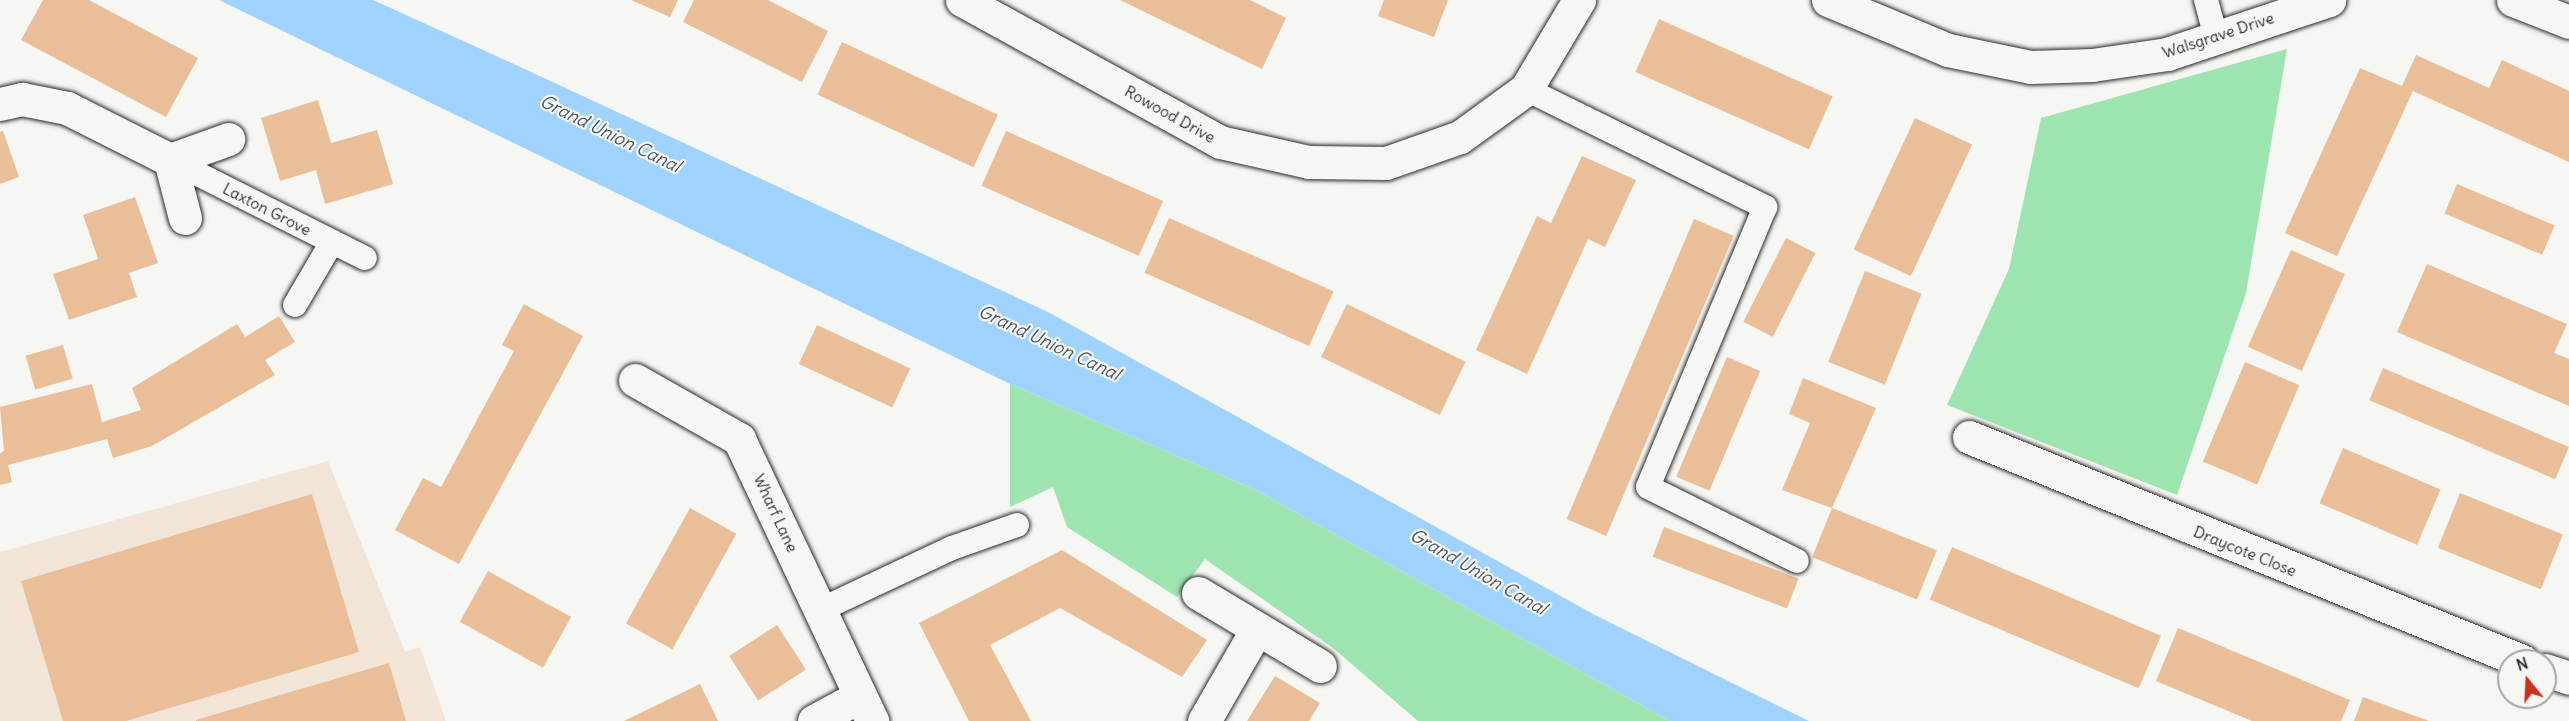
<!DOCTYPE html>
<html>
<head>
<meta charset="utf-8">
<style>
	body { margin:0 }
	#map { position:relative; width:2569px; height:721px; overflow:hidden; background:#f6f6f2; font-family:Delius,sans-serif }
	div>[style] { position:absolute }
	.built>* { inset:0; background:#f2e5d7 }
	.green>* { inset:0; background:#9ee4b1 }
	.water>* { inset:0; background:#a0d2fe }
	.building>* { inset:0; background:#e9be99; transform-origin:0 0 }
	.roads { filter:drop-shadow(0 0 2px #2b2b2b) drop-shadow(0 0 2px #2b2b2b) }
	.lane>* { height:24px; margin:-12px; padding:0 12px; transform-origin:12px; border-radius:12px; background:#f6f6f2 }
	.street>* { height:33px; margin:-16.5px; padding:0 16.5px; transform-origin:16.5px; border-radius:16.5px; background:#f6f6f2 }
	.secondary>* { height:33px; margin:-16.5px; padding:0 16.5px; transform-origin:16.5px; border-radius:16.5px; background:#f6f6f2 }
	span { translate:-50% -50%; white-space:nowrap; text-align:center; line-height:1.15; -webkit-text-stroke:4.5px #f6f6f2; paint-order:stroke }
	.street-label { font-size:16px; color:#2b2b2b }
	.water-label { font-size:18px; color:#485560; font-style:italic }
	.north { position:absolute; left:2497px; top:649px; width:60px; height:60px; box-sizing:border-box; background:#f6f6f2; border:2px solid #a5a5a2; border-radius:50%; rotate:342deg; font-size:16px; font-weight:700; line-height:24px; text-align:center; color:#2b2b2b }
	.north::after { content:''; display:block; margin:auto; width:21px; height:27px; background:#c8321e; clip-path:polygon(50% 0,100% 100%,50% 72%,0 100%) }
</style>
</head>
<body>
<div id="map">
	<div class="built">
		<div style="clip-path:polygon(328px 461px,405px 652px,420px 647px,446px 721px,0 721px,0 552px)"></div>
	</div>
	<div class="green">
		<div style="clip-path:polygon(2287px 49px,2246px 293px,2177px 495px,1947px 405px,2009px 269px,2041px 118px)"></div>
		<div style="clip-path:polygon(1010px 384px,1256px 490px,1670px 721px,1418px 721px,1333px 648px,1205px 559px,1177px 597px,1067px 527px,1053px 487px,1010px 507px)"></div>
	</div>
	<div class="water">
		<div style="clip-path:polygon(219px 0,373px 0,516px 65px,1048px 312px,1595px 615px,1809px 721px,1670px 721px,1256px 490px,1010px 384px)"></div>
	</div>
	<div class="building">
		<div style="clip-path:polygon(43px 0,89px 0,198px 58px,166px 117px,21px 40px)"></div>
		<div style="clip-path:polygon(631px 0,678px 0,670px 17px)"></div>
		<div style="clip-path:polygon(694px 0,768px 0,828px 31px,802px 82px,683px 22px)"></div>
		<div style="clip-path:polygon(1120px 0,1250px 0,1286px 18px,1262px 69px)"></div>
		<div style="clip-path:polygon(1384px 0,1448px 0,1434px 37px,1378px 16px)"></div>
		<div style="left:1659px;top:19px;width:190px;height:58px;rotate:24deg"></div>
		<div style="left:842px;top:42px;width:172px;height:58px;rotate:25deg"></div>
		<div style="clip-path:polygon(2416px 55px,2489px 88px,2502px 60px,2569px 91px,2569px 162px,2413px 91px,2337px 256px,2285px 233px,2360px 68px,2402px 86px)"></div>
		<div style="clip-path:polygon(318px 100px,331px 143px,377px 130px,393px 184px,325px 204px,316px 170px,280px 181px,261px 118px)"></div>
		<div style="left:1915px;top:118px;width:63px;height:145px;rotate:25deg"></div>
		<div style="clip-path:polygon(3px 131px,19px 177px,0 184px,0 132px)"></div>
		<div style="left:1006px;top:131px;width:172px;height:60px;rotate:24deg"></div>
		<div style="clip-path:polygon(1582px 156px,1636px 180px,1605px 247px,1588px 239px,1527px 374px,1476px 350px,1537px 216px,1551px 223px)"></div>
		<div style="left:2457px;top:184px;width:106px;height:32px;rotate:23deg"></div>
		<div style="clip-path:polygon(135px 197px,158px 263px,129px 273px,137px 297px,69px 320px,53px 274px,98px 259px,83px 215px)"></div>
		<div style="left:1169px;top:218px;width:180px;height:60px;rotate:24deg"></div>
		<div style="left:1694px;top:219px;width:43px;height:326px;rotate:23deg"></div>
		<div style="left:1786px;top:238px;width:33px;height:94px;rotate:27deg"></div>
		<div style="left:2291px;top:250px;width:59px;height:106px;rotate:24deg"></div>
		<div style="clip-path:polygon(2427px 264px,2567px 324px,2554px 353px,2569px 359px,2569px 406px,2397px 332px)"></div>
		<div style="left:1865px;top:271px;width:61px;height:98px;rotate:22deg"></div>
		<div style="clip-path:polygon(524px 304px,583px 336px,459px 564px,395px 530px,423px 478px,441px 487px,514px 351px,502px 345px)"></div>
		<div style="left:1347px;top:304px;width:132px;height:59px;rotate:26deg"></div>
		<div style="clip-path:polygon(279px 316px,295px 342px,265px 360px,275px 375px,152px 446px,113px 458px,107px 439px,8px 465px,12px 482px,0 485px,0 453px,4px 451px,0 407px,92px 384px,102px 422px,141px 410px,132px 388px,237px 324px,245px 337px)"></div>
		<div style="left:817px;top:325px;width:103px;height:43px;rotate:25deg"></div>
		<div style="left:63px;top:345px;width:35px;height:39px;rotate:74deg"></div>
		<div style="left:1727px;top:357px;width:36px;height:130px;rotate:23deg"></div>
		<div style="left:2245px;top:362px;width:59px;height:108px;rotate:23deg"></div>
		<div style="left:2383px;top:368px;width:202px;height:35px;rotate:23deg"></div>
		<div style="clip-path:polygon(1803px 378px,1876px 408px,1832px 508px,1782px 490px,1810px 423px,1789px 414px)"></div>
		<div style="left:2343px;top:448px;width:106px;height:60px;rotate:23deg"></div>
		<div style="left:2460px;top:493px;width:111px;height:59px;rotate:22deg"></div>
		<div style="clip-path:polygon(312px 494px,359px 652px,126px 721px,63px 721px,21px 581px)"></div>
		<div style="left:690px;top:508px;width:53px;height:132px;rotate:29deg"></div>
		<div style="left:1832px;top:508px;width:113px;height:53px;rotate:22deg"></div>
		<div style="left:1664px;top:527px;width:144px;height:32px;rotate:21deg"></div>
		<div style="left:1952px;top:547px;width:227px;height:57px;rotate:23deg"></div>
		<div style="clip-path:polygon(1062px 550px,1207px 640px,1182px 677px,1060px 608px,990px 645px,1031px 721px,969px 721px,919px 623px)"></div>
		<div style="left:488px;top:571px;width:95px;height:58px;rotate:29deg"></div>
		<div style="left:777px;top:625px;width:53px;height:57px;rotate:57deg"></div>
		<div style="clip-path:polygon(2178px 628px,2350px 700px,2341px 721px,2252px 721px,2156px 681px)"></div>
		<div style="clip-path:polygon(389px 663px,406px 721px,196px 721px,196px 720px)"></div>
		<div style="clip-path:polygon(1275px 676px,1320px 703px,1309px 721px,1247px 721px)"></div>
		<div style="clip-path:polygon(700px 684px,718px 721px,624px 721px)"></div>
		<div style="clip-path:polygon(2363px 697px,2429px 721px,2354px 721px)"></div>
	</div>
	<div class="roads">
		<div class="lane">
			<div style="left:2206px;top:0;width:38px;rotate:75deg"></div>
			<div style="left:1526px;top:89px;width:267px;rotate:26.3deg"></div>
			<div style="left:1765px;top:207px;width:303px;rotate:112.7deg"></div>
			<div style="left:1648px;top:487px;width:166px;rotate:26.4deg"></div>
			<div style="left:170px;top:160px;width:218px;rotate:26.7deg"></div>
			<div style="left:295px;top:305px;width:73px;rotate:-59.6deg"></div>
			<div style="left:820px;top:610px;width:146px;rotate:-25.2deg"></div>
			<div style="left:952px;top:548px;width:69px;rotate:-19.5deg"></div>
		</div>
		<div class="street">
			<div style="left:0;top:104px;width:23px;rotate:-13deg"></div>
			<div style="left:22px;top:99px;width:46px;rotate:11.3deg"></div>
			<div style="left:67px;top:108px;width:115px;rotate:26.8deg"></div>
			<div style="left:185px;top:218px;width:60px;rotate:-104.5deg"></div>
			<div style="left:170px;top:160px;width:62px;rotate:-19.9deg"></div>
			<div style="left:635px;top:380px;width:120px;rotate:29.6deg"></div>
			<div style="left:739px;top:439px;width:312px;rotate:64.7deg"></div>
			<div style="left:1969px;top:437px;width:597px;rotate:22.05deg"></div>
			<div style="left:1198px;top:593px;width:142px;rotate:30.9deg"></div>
			<div style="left:2545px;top:670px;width:25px;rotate:18deg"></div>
			<div style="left:814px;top:721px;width:52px;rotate:-28.5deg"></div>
			<div style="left:1204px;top:721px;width:106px;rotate:-60.1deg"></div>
		</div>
		<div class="secondary">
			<div style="left:962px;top:0;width:294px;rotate:28.8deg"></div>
			<div style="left:1220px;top:142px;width:91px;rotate:12.7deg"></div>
			<div style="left:1309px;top:162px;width:77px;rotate:0.7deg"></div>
			<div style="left:1386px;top:163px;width:78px;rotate:-19.4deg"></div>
			<div style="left:1460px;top:137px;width:82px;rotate:-36deg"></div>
			<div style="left:1526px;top:89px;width:104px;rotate:-59.2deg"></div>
			<div style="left:1828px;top:0;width:130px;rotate:22.6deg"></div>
			<div style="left:1948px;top:50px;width:85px;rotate:11.6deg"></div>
			<div style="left:2031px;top:67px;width:61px;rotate:-1.9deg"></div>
			<div style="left:2092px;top:65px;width:76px;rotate:-8.3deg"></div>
			<div style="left:2167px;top:54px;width:171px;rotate:-18.4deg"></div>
			<div style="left:2513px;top:0;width:60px;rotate:21.4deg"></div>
		</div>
	</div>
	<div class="street-label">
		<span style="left:2218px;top:35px;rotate:-18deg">Walsgrave Drive</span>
		<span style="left:1170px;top:114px;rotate:29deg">Rowood Drive</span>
		<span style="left:267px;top:209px;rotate:27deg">Laxton Grove</span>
		<span style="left:776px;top:513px;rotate:65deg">Wharf Lane</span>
		<span style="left:2245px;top:551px;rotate:22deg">Draycote Close</span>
	</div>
	<div class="water-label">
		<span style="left:610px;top:134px;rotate:26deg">Grand Union Canal</span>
		<span style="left:1049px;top:343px;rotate:25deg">Grand Union Canal</span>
		<span style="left:1478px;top:572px;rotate:30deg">Grand Union Canal</span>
	</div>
	<div class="north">N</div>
</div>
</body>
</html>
